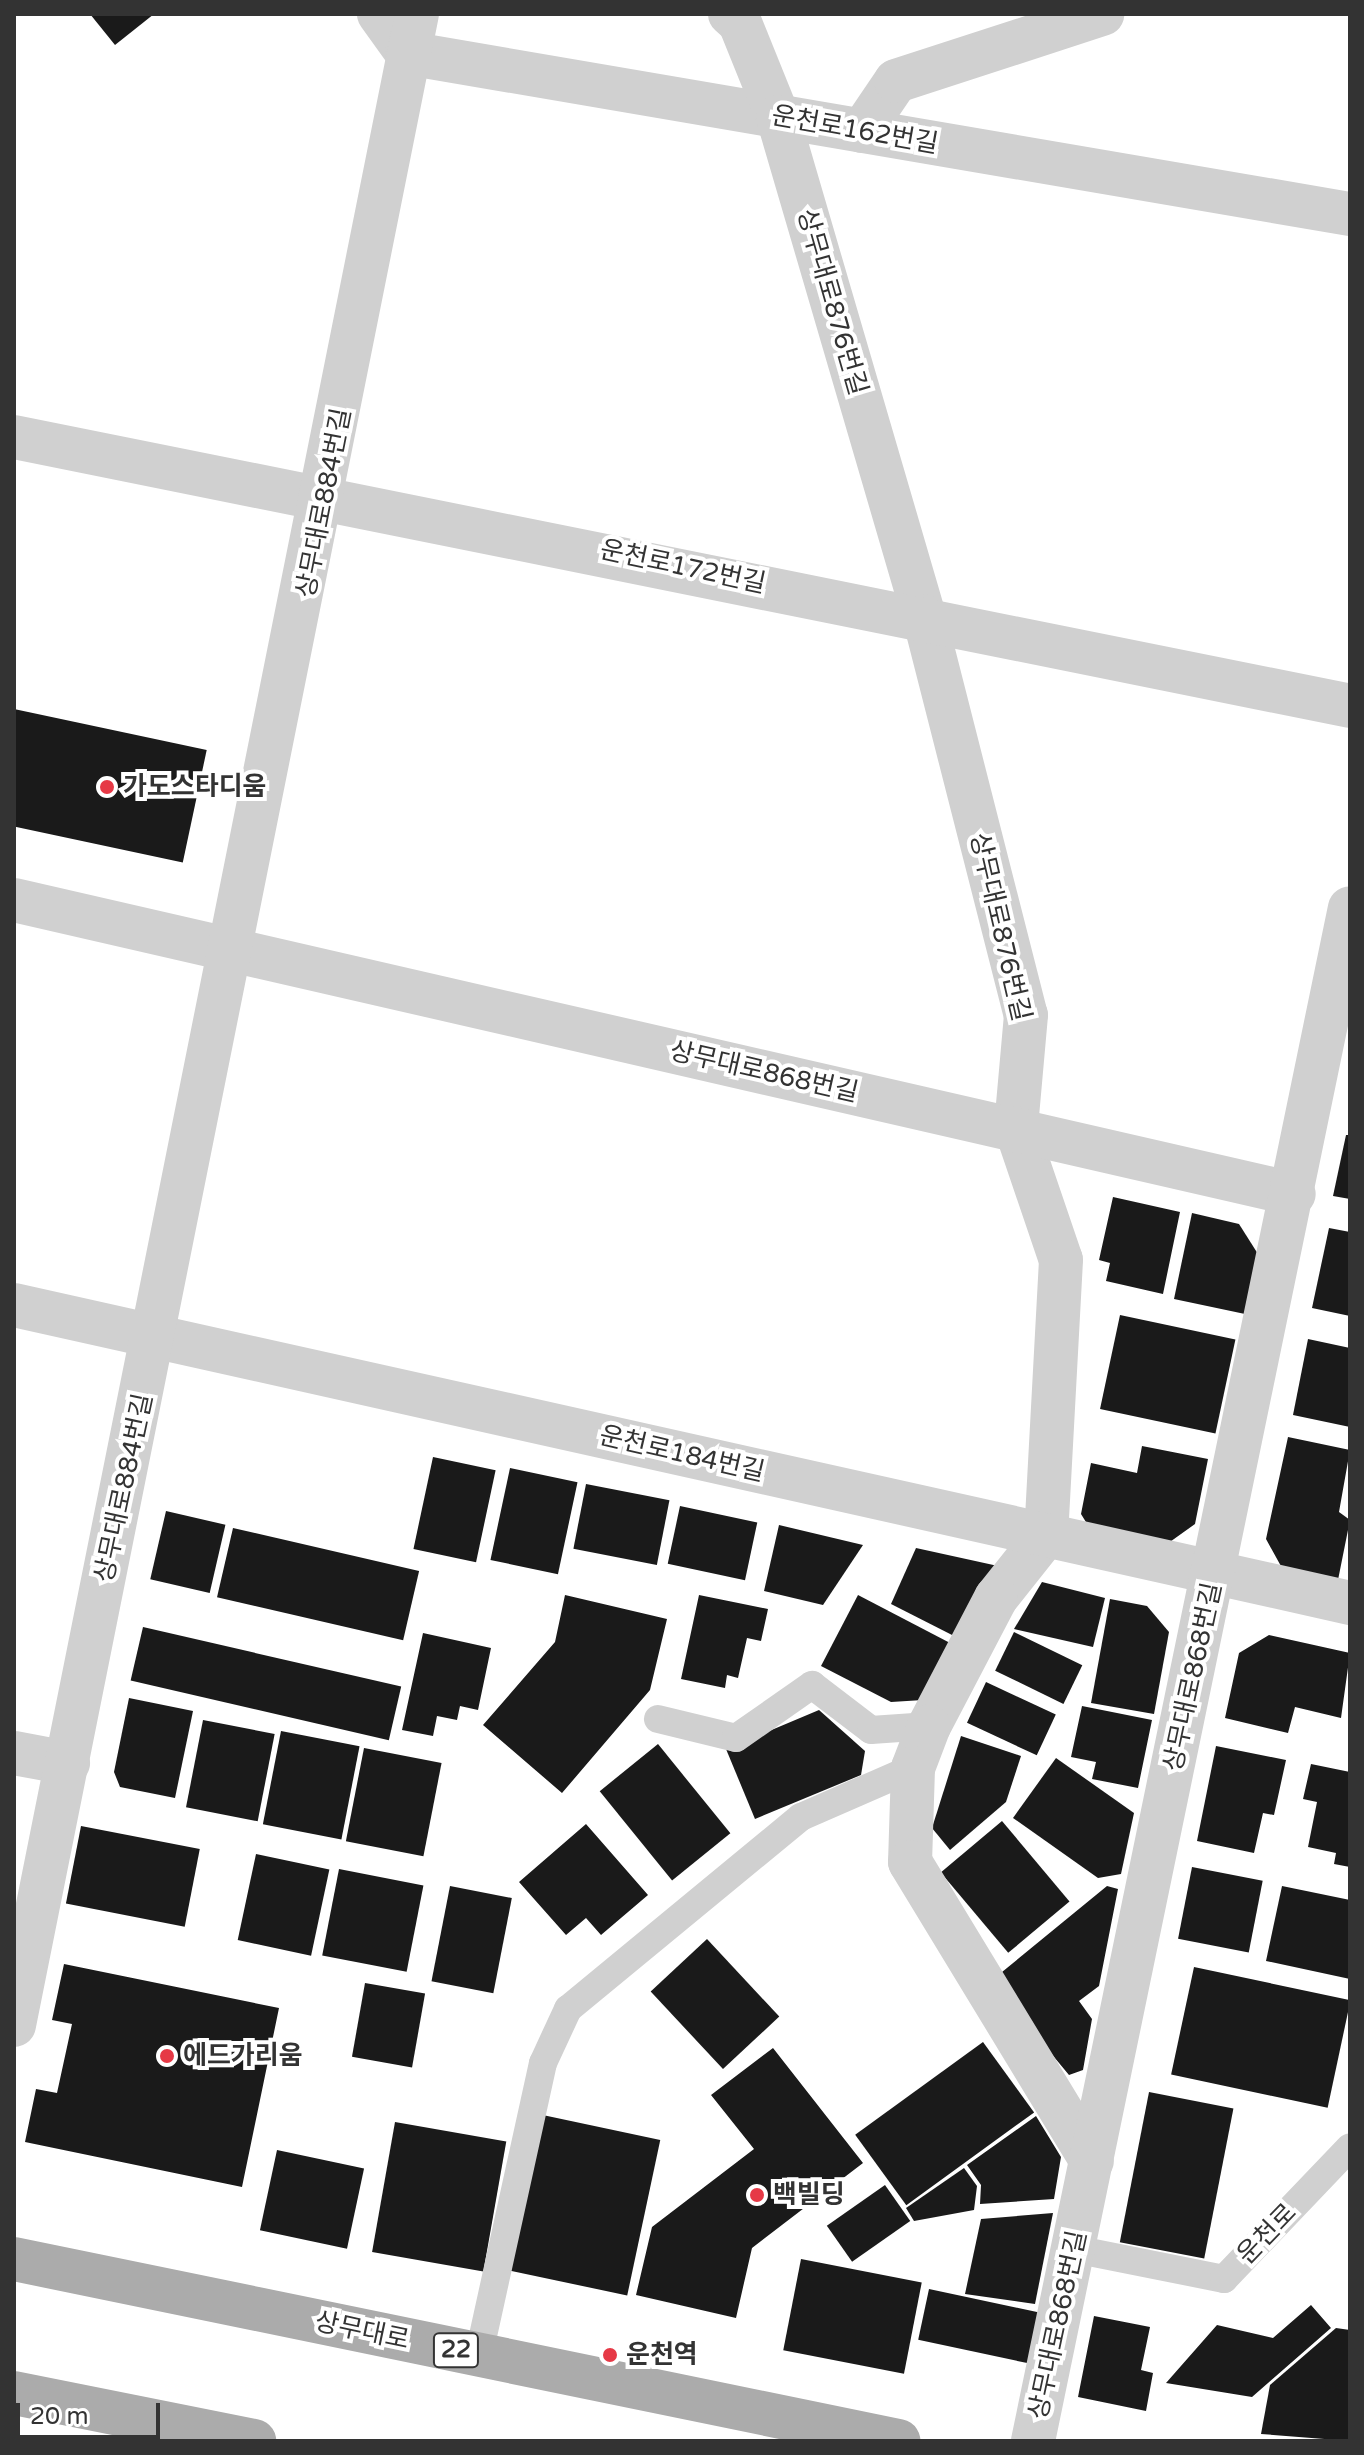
<!DOCTYPE html>
<html>
<head>
<meta charset="utf-8">
<style>
	body { margin:0 }
	#map { position:relative; width:1364px; height:2455px; overflow:hidden; background:#fff; font-family:"Varela Round","Noto Sans KR",sans-serif }
	div>[style] { position:absolute }
	.building>* { inset:0; background:#1a1a1a; transform-origin:0 0 }
	.service>* { height:28px; margin:-14px; padding:0 14px; transform-origin:14px; border-radius:14px; background:#d0d0d0 }
	.minor>* { height:44px; margin:-22px; padding:0 22px; transform-origin:22px; border-radius:22px; background:#d0d0d0 }
	.primary>* { height:44px; margin:-22px; padding:0 22px; transform-origin:22px; border-radius:22px; background:#ababab }
	.dots>* { width:22px; height:22px; translate:-50% -50%; box-sizing:border-box; border:4px solid #fff; border-radius:50% }
	span { translate:-50% -50%; white-space:nowrap; text-align:center; line-height:1.15; -webkit-text-stroke:8px #fff; paint-order:stroke }
	.shield-label span { padding:2px 6px; background:#fff; border:2px solid; border-radius:6px; -webkit-text-stroke-width:0 }
	.shield-label { font-size:24px; color:#333; font-weight:700 }
	.street-label { font-size:26px; color:#333 }
	.poi-label { font-size:26px; color:#333; font-weight:700 }
	.left { translate:0 -50%; text-align:left }
	.frame { position:absolute; inset:0; border:16px solid #333; pointer-events:none }
	.scale { position:absolute; left:16px; top:2403px; width:144px; height:36px; box-sizing:border-box; border:4px solid #333; border-top:0; padding-left:10px; font-size:24px; line-height:28px; white-space:nowrap; color:#333; -webkit-text-stroke:6px #fff; paint-order:stroke }
</style>
</head>
<body>
<div id="map">
	<div class="building">
		<div style="clip-path:polygon(90px 14px,154px 14px,115px 45px)"></div>
		<div style="left:14px;top:709px;width:197px;height:115px;rotate:12deg"></div>
		<div style="clip-path:polygon(1346px 1135px,1350px 1135px,1350px 1199px,1333px 1196px)"></div>
		<div style="clip-path:polygon(1113px 1197px,1180px 1212px,1163px 1294px,1106px 1281px,1110px 1263px,1099px 1260px)"></div>
		<div style="clip-path:polygon(1192px 1213px,1239px 1224px,1258px 1254px,1245px 1314px,1174px 1299px)"></div>
		<div style="clip-path:polygon(1329px 1228px,1350px 1232px,1350px 1316px,1312px 1308px)"></div>
		<div style="left:1120px;top:1315px;width:118px;height:96px;rotate:12deg"></div>
		<div style="clip-path:polygon(1308px 1339px,1350px 1348px,1350px 1427px,1293px 1415px)"></div>
		<div style="clip-path:polygon(1288px 1437px,1350px 1450px,1339px 1512px,1350px 1520px,1338px 1580px,1282px 1568px,1266px 1539px)"></div>
		<div style="clip-path:polygon(1142px 1446px,1208px 1459px,1195px 1524px,1167px 1544px,1089px 1527px,1081px 1514px,1091px 1463px,1137px 1473px)"></div>
		<div style="left:433px;top:1457px;width:64px;height:94px;rotate:12deg"></div>
		<div style="left:510px;top:1468px;width:69px;height:94px;rotate:12deg"></div>
		<div style="left:586px;top:1484px;width:85px;height:66px;rotate:11deg"></div>
		<div style="left:680px;top:1506px;width:79px;height:59px;rotate:12deg"></div>
		<div style="left:166px;top:1511px;width:61px;height:70px;rotate:13deg"></div>
		<div style="clip-path:polygon(779px 1525px,863px 1545px,823px 1605px,764px 1591px)"></div>
		<div style="left:233px;top:1528px;width:191px;height:71px;rotate:13deg"></div>
		<div style="clip-path:polygon(916px 1548px,998px 1566px,956px 1637px,891px 1604px)"></div>
		<div style="clip-path:polygon(1042px 1582px,1105px 1598px,1093px 1647px,1014px 1629px)"></div>
		<div style="clip-path:polygon(565px 1595px,667px 1619px,650px 1690px,562px 1793px,483px 1725px,555px 1642px)"></div>
		<div style="clip-path:polygon(699px 1595px,768px 1609px,761px 1641px,747px 1638px,738px 1678px,727px 1675px,725px 1688px,681px 1679px)"></div>
		<div style="clip-path:polygon(858px 1595px,952px 1644px,923px 1700px,891px 1702px,821px 1666px)"></div>
		<div style="clip-path:polygon(1110px 1599px,1147px 1606px,1169px 1632px,1154px 1714px,1091px 1703px)"></div>
		<div style="left:143px;top:1627px;width:265px;height:55px;rotate:13deg"></div>
		<div style="left:1014px;top:1632px;width:76px;height:43px;rotate:26deg"></div>
		<div style="clip-path:polygon(423px 1633px,491px 1648px,478px 1710px,460px 1706px,457px 1720px,437px 1716px,433px 1736px,402px 1730px)"></div>
		<div style="clip-path:polygon(1269px 1635px,1350px 1653px,1341px 1718px,1295px 1707px,1288px 1733px,1225px 1718px,1239px 1653px)"></div>
		<div style="left:986px;top:1682px;width:77px;height:45px;rotate:25deg"></div>
		<div style="clip-path:polygon(129px 1698px,193px 1711px,175px 1798px,120px 1787px,114px 1772px)"></div>
		<div style="clip-path:polygon(1082px 1706px,1152px 1720px,1138px 1788px,1092px 1779px,1096px 1762px,1071px 1757px)"></div>
		<div style="clip-path:polygon(819px 1710px,865px 1751px,861px 1775px,755px 1819px,726px 1749px)"></div>
		<div style="left:203px;top:1720px;width:73px;height:89px;rotate:11deg"></div>
		<div style="left:281px;top:1731px;width:80px;height:95px;rotate:11deg"></div>
		<div style="clip-path:polygon(961px 1736px,1021px 1756px,1006px 1802px,950px 1850px,932px 1828px)"></div>
		<div style="left:658px;top:1744px;width:115px;height:75px;rotate:51deg"></div>
		<div style="clip-path:polygon(1216px 1746px,1286px 1760px,1274px 1815px,1263px 1813px,1254px 1853px,1197px 1841px)"></div>
		<div style="left:364px;top:1748px;width:79px;height:95px;rotate:11deg"></div>
		<div style="clip-path:polygon(1056px 1758px,1134px 1813px,1121px 1874px,1098px 1878px,1013px 1818px)"></div>
		<div style="clip-path:polygon(1311px 1764px,1350px 1772px,1350px 1867px,1334px 1864px,1336px 1853px,1308px 1847px,1317px 1802px,1303px 1799px)"></div>
		<div style="left:1002px;top:1821px;width:105px;height:80px;rotate:50deg"></div>
		<div style="clip-path:polygon(586px 1824px,648px 1895px,601px 1935px,586px 1918px,566px 1935px,519px 1882px)"></div>
		<div style="left:81px;top:1826px;width:121px;height:79px;rotate:11deg"></div>
		<div style="left:256px;top:1854px;width:75px;height:88px;rotate:12deg"></div>
		<div style="left:1192px;top:1867px;width:72px;height:73px;rotate:11deg"></div>
		<div style="left:339px;top:1869px;width:86px;height:88px;rotate:11deg"></div>
		<div style="left:450px;top:1886px;width:63px;height:97px;rotate:11deg"></div>
		<div style="clip-path:polygon(1107px 1886px,1118px 1889px,1099px 1986px,1079px 2001px,1092px 2019px,1083px 2070px,1069px 2075px,991px 1981px)"></div>
		<div style="clip-path:polygon(1282px 1886px,1350px 1900px,1350px 1979px,1266px 1961px)"></div>
		<div style="left:707px;top:1939px;width:106px;height:77px;rotate:47deg"></div>
		<div style="clip-path:polygon(64px 1964px,279px 2008px,242px 2187px,25px 2142px,36px 2089px,57px 2093px,72px 2024px,52px 2020px)"></div>
		<div style="left:1194px;top:1967px;width:160px;height:110px;rotate:12deg"></div>
		<div style="left:365px;top:1983px;width:61px;height:75px;rotate:10deg"></div>
		<div style="left:983px;top:2042px;width:87px;height:158px;rotate:54deg"></div>
		<div style="clip-path:polygon(773px 2048px,863px 2163px,752px 2248px,736px 2318px,636px 2295px,652px 2227px,754px 2149px,711px 2095px)"></div>
		<div style="left:1149px;top:2092px;width:86px;height:153px;rotate:11deg"></div>
		<div style="left:538px;top:2114px;width:125px;height:159px;rotate:12deg"></div>
		<div style="clip-path:polygon(1036px 2116px,1061px 2157px,1054px 2199px,980px 2204px,981px 2185px,967px 2165px)"></div>
		<div style="left:395px;top:2122px;width:113px;height:132px;rotate:10deg"></div>
		<div style="left:277px;top:2150px;width:89px;height:82px;rotate:12deg"></div>
		<div style="clip-path:polygon(964px 2168px,977px 2186px,974px 2210px,914px 2221px,906px 2208px)"></div>
		<div style="left:885px;top:2185px;width:44px;height:71px;rotate:55deg"></div>
		<div style="clip-path:polygon(1053px 2213px,1035px 2304px,965px 2294px,981px 2219px)"></div>
		<div style="left:801px;top:2259px;width:123px;height:93px;rotate:11deg"></div>
		<div style="left:929px;top:2289px;width:114px;height:52px;rotate:12deg"></div>
		<div style="clip-path:polygon(1311px 2305px,1331px 2328px,1252px 2397px,1166px 2383px,1217px 2325px,1273px 2338px)"></div>
		<div style="clip-path:polygon(1094px 2316px,1150px 2327px,1141px 2370px,1153px 2373px,1146px 2411px,1078px 2397px)"></div>
		<div style="clip-path:polygon(1336px 2328px,1350px 2330px,1350px 2441px,1261px 2434px,1270px 2385px)"></div>
	</div>
	<div class="service">
		<div style="left:658px;top:1719px;width:80px;rotate:13.7deg"></div>
		<div style="left:736px;top:1738px;width:93px;rotate:-34.9deg"></div>
		<div style="left:812px;top:1685px;width:74px;rotate:37.3deg"></div>
		<div style="left:871px;top:1730px;width:58px;rotate:-3.9deg"></div>
		<div style="left:1074px;top:2249px;width:153px;rotate:11.3deg"></div>
		<div style="left:1224px;top:2279px;width:182px;rotate:-46.3deg"></div>
		<div style="left:479px;top:2354px;width:298px;rotate:-77.6deg"></div>
		<div style="left:543px;top:2063px;width:60px;rotate:-65.2deg"></div>
		<div style="left:568px;top:2009px;width:302px;rotate:-39.5deg"></div>
		<div style="left:801px;top:1817px;width:122px;rotate:-23.6deg"></div>
	</div>
	<div class="minor">
		<div style="left:379px;top:14px;width:48px;rotate:54.3deg"></div>
		<div style="left:407px;top:53px;width:957px;rotate:9.69deg"></div>
		<div style="left:730px;top:14px;width:13px;rotate:42deg"></div>
		<div style="left:740px;top:23px;width:101px;rotate:68deg"></div>
		<div style="left:778px;top:117px;width:520px;rotate:73.69deg"></div>
		<div style="left:924px;top:616px;width:412px;rotate:75.7deg"></div>
		<div style="left:1026px;top:1015px;width:113px;rotate:95.1deg"></div>
		<div style="left:1016px;top:1128px;width:139px;rotate:71.2deg"></div>
		<div style="left:1061px;top:1260px;width:275px;rotate:93.1deg"></div>
		<div style="left:1046px;top:1535px;width:80px;rotate:128.4deg"></div>
		<div style="left:996px;top:1598px;width:144px;rotate:117.6deg"></div>
		<div style="left:929px;top:1726px;width:45px;rotate:110.9deg"></div>
		<div style="left:913px;top:1768px;width:94px;rotate:91.8deg"></div>
		<div style="left:910px;top:1862px;width:350px;rotate:58.7deg"></div>
		<div style="left:862px;top:131px;width:60px;rotate:-55.8deg"></div>
		<div style="left:896px;top:81px;width:217px;rotate:-18deg"></div>
		<div style="left:14px;top:437px;width:1363px;rotate:11.38deg"></div>
		<div style="left:14px;top:900px;width:1313px;rotate:12.94deg"></div>
		<div style="left:14px;top:1305px;width:1369px;rotate:12.57deg"></div>
		<div style="left:14px;top:1753px;width:55px;rotate:10.5deg"></div>
		<div style="left:14px;top:2025px;width:2051px;rotate:-78.67deg"></div>
		<div style="left:1033px;top:2441px;width:1565px;rotate:-78.32deg"></div>
	</div>
	<div class="primary">
		<div style="left:14px;top:2259px;width:903px;rotate:11.63deg"></div>
		<div style="left:14px;top:2393px;width:245px;rotate:11.3deg"></div>
	</div>
	<div class="dots">
		<div style="left:107px;top:787px;background:#e63946"></div>
		<div style="left:167px;top:2056px;background:#e63946"></div>
		<div style="left:757px;top:2195px;background:#e63946"></div>
		<div style="left:610px;top:2355px;background:#e63946"></div>
	</div>
	<div class="shield-label">
		<span style="left:456px;top:2350px">22</span>
	</div>
	<div class="street-label">
		<span style="left:855px;top:130px;rotate:10deg">운천로162번길</span>
		<span style="left:832px;top:302px;rotate:74deg">상무대로876번길</span>
		<span style="left:324px;top:503px;rotate:-79deg">상무대로884번길</span>
		<span style="left:683px;top:567px;rotate:12deg">운천로172번길</span>
		<span style="left:1000px;top:927px;rotate:77deg">상무대로876번길</span>
		<span style="left:764px;top:1072px;rotate:13deg">상무대로868번길</span>
		<span style="left:682px;top:1454px;rotate:13deg">운천로184번길</span>
		<span style="left:124px;top:1488px;rotate:-78deg">상무대로884번길</span>
		<span style="left:1193px;top:1677px;rotate:-78deg">상무대로868번길</span>
		<span style="left:1267px;top:2234px;rotate:-46deg">운천로</span>
		<span style="left:1058px;top:2325px;rotate:-78deg">상무대로868번길</span>
		<span style="left:362px;top:2331px;rotate:12deg">상무대로</span>
	</div>
	<div class="poi-label">
		<span class="left" style="left:123px;top:787px">가도스타디움</span>
		<span class="left" style="left:183px;top:2056px">에드가리움</span>
		<span class="left" style="left:773px;top:2195px">백빌딩</span>
		<span class="left" style="left:626px;top:2355px">운천역</span>
	</div>
	<div class="frame"></div>
	<div class="scale">20 m</div>
</div>
</body>
</html>
